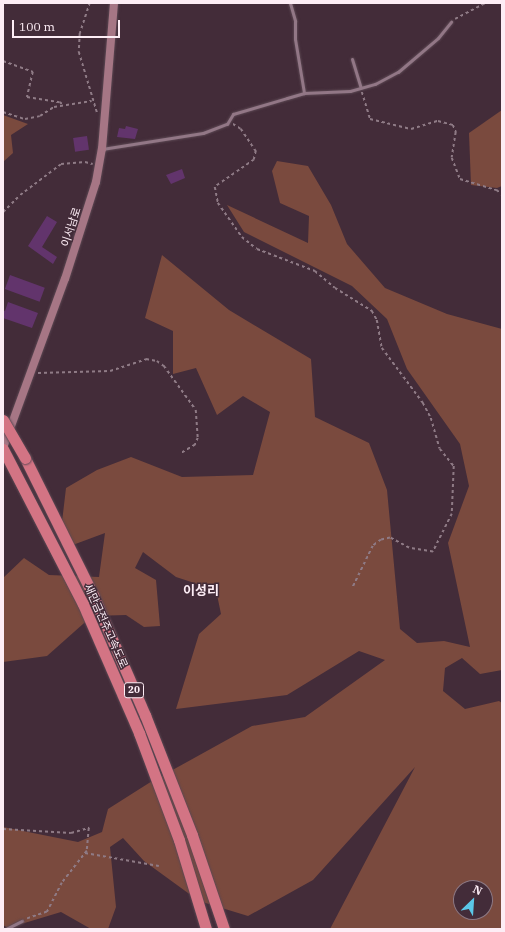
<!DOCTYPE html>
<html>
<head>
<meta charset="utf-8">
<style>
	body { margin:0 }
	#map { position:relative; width:505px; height:932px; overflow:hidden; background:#432c39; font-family:"IBM Plex Serif","Noto Sans KR",serif }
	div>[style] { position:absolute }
	.green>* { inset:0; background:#7a4a3e }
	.building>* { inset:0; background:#62346c; transform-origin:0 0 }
	.path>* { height:1.5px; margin-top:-0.75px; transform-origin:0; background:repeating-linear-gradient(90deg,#8f7b86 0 3px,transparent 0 6px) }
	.roads { filter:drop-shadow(0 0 1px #5c4853) drop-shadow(0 0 1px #5c4853) }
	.lane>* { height:3px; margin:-1.5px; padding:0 1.5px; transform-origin:1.5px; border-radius:1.5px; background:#927786 }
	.secondary>* { height:8px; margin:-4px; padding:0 4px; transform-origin:4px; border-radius:4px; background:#a67685 }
	.highway>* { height:11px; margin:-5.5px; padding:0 5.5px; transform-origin:5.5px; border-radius:5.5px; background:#d37484 }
	.bridges { filter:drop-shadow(0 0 1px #5c4853) drop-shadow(0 0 1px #5c4853) }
	.highway-bridge>* { height:11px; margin:-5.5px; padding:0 5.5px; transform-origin:5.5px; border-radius:5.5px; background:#d37484 }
	span { translate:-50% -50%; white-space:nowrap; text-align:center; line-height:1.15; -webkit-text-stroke:3px #432c39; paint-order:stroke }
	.shield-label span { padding:1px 3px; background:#432c39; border:1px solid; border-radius:3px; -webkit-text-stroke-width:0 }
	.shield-label { font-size:10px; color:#fdedf5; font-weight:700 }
	.street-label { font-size:11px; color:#fdedf5 }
	.quarter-label { font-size:13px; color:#fdedf5; font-weight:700 }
	.frame { position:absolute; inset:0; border:4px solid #fdedf5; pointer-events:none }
	.north { position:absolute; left:453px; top:880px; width:40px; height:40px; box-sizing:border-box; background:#432c39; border:1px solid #8d7984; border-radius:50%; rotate:25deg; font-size:11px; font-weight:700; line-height:16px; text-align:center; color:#fdedf5 }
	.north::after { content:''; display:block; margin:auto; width:14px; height:18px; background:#5bc7e7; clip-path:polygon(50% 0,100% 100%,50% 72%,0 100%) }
	.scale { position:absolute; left:12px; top:20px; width:108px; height:18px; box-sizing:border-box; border:2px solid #fdedf5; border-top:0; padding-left:5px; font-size:12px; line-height:14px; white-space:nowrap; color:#fdedf5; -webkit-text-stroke:3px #432c39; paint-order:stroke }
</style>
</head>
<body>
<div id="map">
	<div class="green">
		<div style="clip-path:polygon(502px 110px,502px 186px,497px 188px,471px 185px,469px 133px)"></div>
		<div style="clip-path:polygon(3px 115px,28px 124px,11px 135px,13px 153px,3px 162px)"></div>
		<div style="clip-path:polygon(evenodd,277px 161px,308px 166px,331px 205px,347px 244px,385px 288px,447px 314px,502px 329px,502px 670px,480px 674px,462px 658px,445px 668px,443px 691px,465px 709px,499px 701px,502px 703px,502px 929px,330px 929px,415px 767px,313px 880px,248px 916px,199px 901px,144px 861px,123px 838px,110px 847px,116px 907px,108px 929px,91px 929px,61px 912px,8px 928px,3px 925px,3px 827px,78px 842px,102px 832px,108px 809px,149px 783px,252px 726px,305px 717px,385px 660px,359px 651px,287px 695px,176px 709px,199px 634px,221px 614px,216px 590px,176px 577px,143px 552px,135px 568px,156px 580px,160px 626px,144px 627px,126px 615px,92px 616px,47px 656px,3px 662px,3px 578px,24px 558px,49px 575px,99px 577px,105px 533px,70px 546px,62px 522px,66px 488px,97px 470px,131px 457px,182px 477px,253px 475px,270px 412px,243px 396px,217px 415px,196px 368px,173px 374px,173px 331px,145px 318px,162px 255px,229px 310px,311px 359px,315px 417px,369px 443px,387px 490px,400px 629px,417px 643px,444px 641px,470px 647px,448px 543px,469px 486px,460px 444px,407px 369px,387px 319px,352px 286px,244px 232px,227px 205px,308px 243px,309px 216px,280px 203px,272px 171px,277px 161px,461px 888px,485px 888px,485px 912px,461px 912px,461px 888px)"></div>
	</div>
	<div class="building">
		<div style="clip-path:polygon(126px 126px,138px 129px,135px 139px,117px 137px,119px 128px,125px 129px)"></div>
		<div style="left:87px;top:136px;width:14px;height:14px;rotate:82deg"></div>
		<div style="clip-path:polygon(182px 169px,185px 178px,171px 184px,166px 175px)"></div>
		<div style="clip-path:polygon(47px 216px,57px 222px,42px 247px,57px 257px,53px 264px,28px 246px)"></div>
		<div style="left:10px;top:275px;width:37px;height:15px;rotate:20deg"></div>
		<div style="clip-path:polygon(8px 302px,38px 313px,32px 328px,3px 318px,3px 310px,5px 311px)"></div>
	</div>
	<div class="path">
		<div style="left:90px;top:3px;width:32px;rotate:108deg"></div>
		<div style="left:80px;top:33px;width:19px;rotate:93deg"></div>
		<div style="left:79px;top:52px;width:63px;rotate:73.3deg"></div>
		<div style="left:455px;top:19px;width:34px;rotate:-28deg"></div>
		<div style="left:3px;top:61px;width:32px;rotate:20deg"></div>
		<div style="left:33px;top:72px;width:26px;rotate:103deg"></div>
		<div style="left:27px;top:97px;width:33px;rotate:9deg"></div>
		<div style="left:60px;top:102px;width:4px;rotate:45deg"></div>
		<div style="left:362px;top:92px;width:28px;rotate:73deg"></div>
		<div style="left:370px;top:119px;width:42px;rotate:13.7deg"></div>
		<div style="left:411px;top:129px;width:28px;rotate:-17deg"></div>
		<div style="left:438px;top:121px;width:16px;rotate:15deg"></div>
		<div style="left:453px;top:125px;width:8px;rotate:67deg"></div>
		<div style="left:456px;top:132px;width:26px;rotate:99deg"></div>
		<div style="left:452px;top:158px;width:22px;rotate:69deg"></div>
		<div style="left:460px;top:179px;width:39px;rotate:17deg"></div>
		<div style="left:497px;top:190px;width:7px;rotate:45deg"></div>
		<div style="left:3px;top:112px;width:23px;rotate:18deg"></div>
		<div style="left:25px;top:119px;width:15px;rotate:-11deg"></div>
		<div style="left:40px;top:116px;width:17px;rotate:-33deg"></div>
		<div style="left:54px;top:107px;width:38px;rotate:-9deg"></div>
		<div style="left:233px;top:124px;width:9px;rotate:32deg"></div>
		<div style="left:241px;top:129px;width:27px;rotate:56deg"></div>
		<div style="left:256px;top:151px;width:9px;rotate:103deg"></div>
		<div style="left:254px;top:160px;width:47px;rotate:145.3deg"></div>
		<div style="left:215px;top:187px;width:16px;rotate:79deg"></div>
		<div style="left:218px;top:203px;width:42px;rotate:54.8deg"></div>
		<div style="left:242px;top:237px;width:19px;rotate:39deg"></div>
		<div style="left:257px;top:249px;width:62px;rotate:20.8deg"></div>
		<div style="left:315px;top:271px;width:26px;rotate:40deg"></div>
		<div style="left:335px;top:288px;width:44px;rotate:31.9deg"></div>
		<div style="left:372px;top:311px;width:10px;rotate:61deg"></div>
		<div style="left:377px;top:320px;width:28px;rotate:80deg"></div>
		<div style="left:382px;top:348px;width:69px;rotate:53.3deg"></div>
		<div style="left:423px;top:403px;width:17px;rotate:62deg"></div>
		<div style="left:431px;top:418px;width:32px;rotate:74deg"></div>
		<div style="left:440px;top:449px;width:22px;rotate:51deg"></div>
		<div style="left:454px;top:466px;width:48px;rotate:92.4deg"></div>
		<div style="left:452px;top:514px;width:42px;rotate:116.6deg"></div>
		<div style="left:433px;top:552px;width:24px;rotate:-171deg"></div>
		<div style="left:409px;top:548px;width:21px;rotate:-152deg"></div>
		<div style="left:390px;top:538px;width:9px;rotate:167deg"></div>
		<div style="left:381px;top:540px;width:10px;rotate:143deg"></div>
		<div style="left:373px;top:546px;width:46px;rotate:116deg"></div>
		<div style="left:3px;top:212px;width:24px;rotate:-45deg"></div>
		<div style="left:20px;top:195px;width:51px;rotate:-37.1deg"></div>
		<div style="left:61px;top:164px;width:24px;rotate:-5deg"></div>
		<div style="left:85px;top:162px;width:8px;rotate:14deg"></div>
		<div style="left:38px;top:373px;width:72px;rotate:-1.6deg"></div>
		<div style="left:110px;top:371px;width:38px;rotate:-18deg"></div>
		<div style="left:146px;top:359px;width:11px;rotate:10deg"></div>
		<div style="left:157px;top:361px;width:9px;rotate:36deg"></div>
		<div style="left:164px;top:366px;width:54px;rotate:54deg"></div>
		<div style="left:196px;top:410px;width:28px;rotate:86deg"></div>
		<div style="left:198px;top:438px;width:8px;rotate:113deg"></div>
		<div style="left:195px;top:445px;width:17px;rotate:149deg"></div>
		<div style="left:3px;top:829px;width:68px;rotate:3.4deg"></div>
		<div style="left:71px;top:833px;width:19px;rotate:-16deg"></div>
		<div style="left:89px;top:828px;width:23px;rotate:95deg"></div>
		<div style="left:87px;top:851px;width:41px;rotate:128deg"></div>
		<div style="left:62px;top:883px;width:33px;rotate:117deg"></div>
		<div style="left:47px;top:912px;width:21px;rotate:161deg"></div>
		<div style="left:85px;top:853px;width:75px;rotate:10deg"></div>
	</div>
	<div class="roads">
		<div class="lane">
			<div style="left:290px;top:3px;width:19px;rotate:74deg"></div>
			<div style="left:295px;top:21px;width:18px;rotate:90deg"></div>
			<div style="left:295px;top:39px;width:55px;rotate:80.5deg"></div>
			<div style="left:352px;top:59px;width:30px;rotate:73deg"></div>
			<div style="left:102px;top:149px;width:102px;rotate:-9deg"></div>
			<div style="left:203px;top:133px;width:26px;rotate:-21deg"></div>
			<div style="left:227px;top:124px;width:12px;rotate:-59deg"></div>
			<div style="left:233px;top:114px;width:56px;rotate:-16.5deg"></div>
			<div style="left:287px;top:98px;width:18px;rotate:-16deg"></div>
			<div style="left:304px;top:93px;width:46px;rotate:-2.5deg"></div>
			<div style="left:350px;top:91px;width:26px;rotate:-16deg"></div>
			<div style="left:375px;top:84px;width:26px;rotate:-28deg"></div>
			<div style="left:398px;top:72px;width:52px;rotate:-40.4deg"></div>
			<div style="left:438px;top:38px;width:21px;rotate:-51deg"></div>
			<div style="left:6px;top:929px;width:18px;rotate:-27deg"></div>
		</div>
		<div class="secondary">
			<div style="left:3px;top:448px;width:180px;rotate:-69.9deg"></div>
			<div style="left:65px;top:279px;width:102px;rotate:-72.3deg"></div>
			<div style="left:96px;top:182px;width:34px;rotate:-80deg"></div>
			<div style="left:102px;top:149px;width:146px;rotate:-85.3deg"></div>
		</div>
		<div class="highway">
			<div style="left:3px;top:449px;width:174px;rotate:62.7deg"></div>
			<div style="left:83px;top:604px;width:141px;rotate:66.5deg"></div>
			<div style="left:139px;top:733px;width:114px;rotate:69.5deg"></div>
			<div style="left:179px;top:840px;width:93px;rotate:73.1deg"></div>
			<div style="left:25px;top:458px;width:153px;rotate:63.6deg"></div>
			<div style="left:93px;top:595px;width:131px;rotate:66.6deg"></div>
			<div style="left:145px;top:715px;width:129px;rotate:68.6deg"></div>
			<div style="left:192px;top:835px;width:99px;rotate:71.2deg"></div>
		</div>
	</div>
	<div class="bridges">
		<div class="highway-bridge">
			<div style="left:3px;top:420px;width:44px;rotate:59.9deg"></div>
		</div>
	</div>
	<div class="shield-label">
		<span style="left:134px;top:690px">20</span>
	</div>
	<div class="street-label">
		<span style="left:71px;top:227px;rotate:-72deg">이서남로</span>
		<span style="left:106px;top:626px;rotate:66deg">새만금전주고속도로</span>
	</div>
	<div class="quarter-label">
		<span style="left:201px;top:591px">이성리</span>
	</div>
	<div class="frame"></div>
	<div class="north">N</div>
	<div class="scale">100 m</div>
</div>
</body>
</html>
